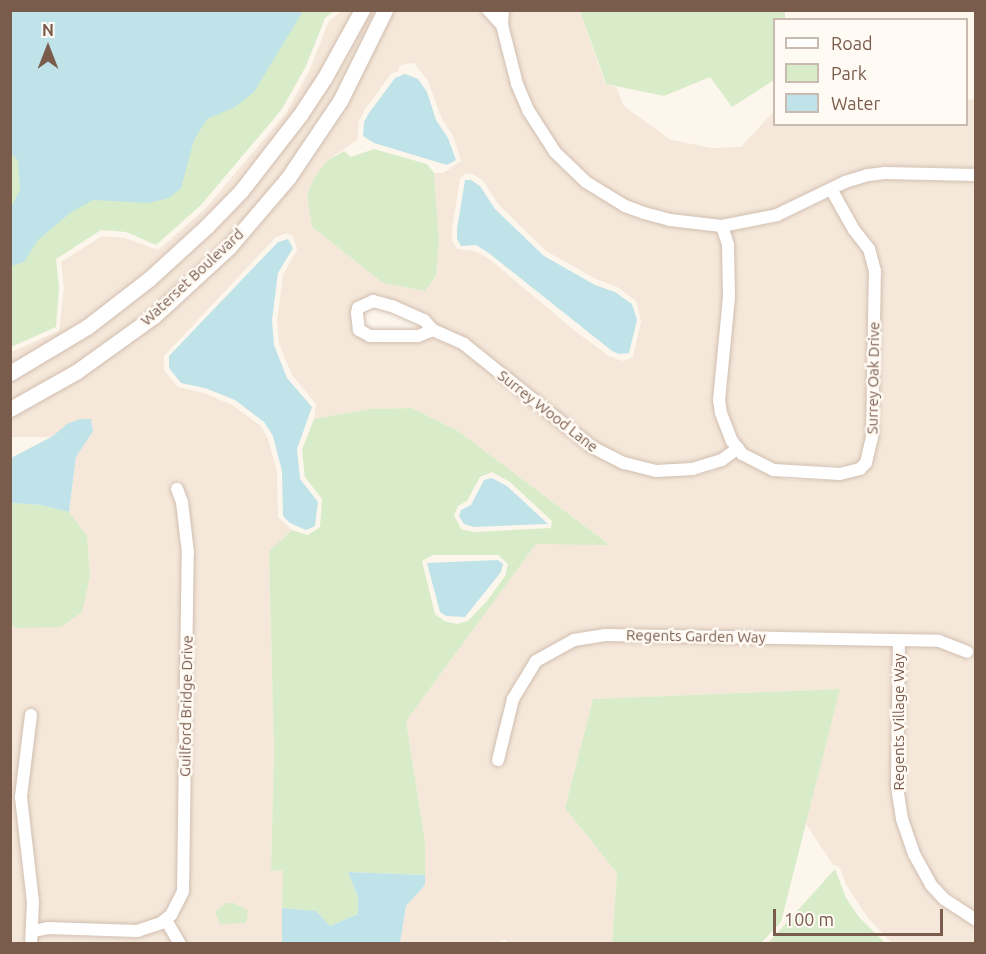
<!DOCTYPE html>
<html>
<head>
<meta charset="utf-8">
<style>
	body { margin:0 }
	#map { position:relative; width:986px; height:954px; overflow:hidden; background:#fdf6ec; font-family:Ubuntu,sans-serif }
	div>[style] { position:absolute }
	.residential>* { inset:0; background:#f5e8da }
	.green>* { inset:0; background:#d8ecc9 }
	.water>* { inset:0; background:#bfe3e8 }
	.roads { filter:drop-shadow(0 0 2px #d1beb0) drop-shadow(0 0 2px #d1beb0) }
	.minor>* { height:12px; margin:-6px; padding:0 6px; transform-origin:6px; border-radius:6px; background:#fff }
	.tertiary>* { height:15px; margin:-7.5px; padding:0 7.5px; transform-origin:7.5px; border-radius:7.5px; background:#fff }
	span { translate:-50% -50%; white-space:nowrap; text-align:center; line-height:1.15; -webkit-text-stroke:5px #fffaf3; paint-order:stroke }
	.street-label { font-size:15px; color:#7a5c4d }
	.frame { position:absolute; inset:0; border:12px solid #7a5c4d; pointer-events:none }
	.legend { position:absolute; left:773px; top:18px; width:195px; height:108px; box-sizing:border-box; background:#fffaf3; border:2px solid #cabbb1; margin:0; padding:8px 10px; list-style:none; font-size:18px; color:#7a5c4d }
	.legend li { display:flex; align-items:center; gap:12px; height:30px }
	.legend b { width:30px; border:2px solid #cabbb1 }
	.north { position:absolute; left:18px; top:18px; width:60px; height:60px; -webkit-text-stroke:4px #fffaf3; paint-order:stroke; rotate:0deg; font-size:16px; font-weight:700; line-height:24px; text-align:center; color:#7a5c4d }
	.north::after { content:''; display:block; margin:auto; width:21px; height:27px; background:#7a5c4d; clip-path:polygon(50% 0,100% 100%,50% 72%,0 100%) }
	.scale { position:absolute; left:773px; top:909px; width:170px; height:27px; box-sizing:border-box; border:3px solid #7a5c4d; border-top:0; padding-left:8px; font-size:18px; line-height:21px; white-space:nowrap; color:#7a5c4d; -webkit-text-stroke:4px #fffaf3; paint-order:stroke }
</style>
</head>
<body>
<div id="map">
	<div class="residential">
		<div style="clip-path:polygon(342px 11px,355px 11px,320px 73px,296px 111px,237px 186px,145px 274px,84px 321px,11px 366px,11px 352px,59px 331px,64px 288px,61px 262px,102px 236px,125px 238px,158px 250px,205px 209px,286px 113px,310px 69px,329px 21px)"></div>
		<div style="clip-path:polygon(368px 11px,379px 11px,335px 97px,283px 174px,225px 242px,150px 310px,73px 366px,11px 402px,11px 380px,91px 332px,245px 196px,305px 119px)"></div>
		<div style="clip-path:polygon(evenodd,392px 11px,480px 11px,497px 29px,512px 86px,522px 112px,551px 157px,566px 173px,623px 212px,669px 226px,717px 232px,722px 247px,723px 296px,713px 400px,715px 416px,729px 447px,710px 459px,676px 465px,643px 462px,604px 447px,467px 339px,437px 325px,426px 314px,383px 296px,373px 295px,355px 302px,351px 313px,353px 332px,368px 342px,418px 343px,433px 338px,461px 350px,589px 452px,623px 469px,640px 474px,655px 477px,694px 476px,714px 471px,737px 457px,759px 471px,790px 480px,840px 480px,864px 474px,872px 465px,878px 438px,881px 271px,874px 245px,858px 225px,839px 192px,857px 184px,886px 180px,975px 182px,975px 913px,935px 881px,919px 851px,907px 818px,903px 787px,905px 646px,938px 647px,971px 661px,975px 649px,942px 634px,606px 628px,573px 633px,531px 658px,507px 697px,491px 764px,502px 768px,518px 701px,540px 667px,576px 646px,606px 641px,893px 646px,892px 788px,896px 822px,909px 857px,927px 890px,941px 904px,975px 928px,975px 943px,892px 943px,868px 918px,847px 886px,839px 866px,833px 865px,806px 824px,839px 689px,593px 699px,565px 808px,617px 873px,612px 943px,507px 944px,506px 939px,495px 944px,400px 943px,406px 906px,425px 885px,425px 842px,406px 721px,536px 544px,609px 544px,458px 431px,412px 408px,369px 409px,314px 419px,316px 404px,292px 375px,279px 344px,277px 320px,283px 275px,297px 250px,293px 236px,287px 233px,276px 237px,164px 356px,164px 370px,178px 387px,204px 393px,232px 405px,261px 426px,268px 439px,277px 472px,278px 517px,292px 530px,269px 551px,274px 751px,271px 870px,283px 871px,282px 943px,186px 943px,174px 921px,188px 894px,190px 866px,194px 553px,188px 501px,180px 480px,170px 485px,177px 504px,182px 553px,177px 890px,167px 911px,159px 917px,136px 924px,39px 923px,37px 877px,27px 797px,37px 710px,26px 708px,15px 797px,28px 902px,25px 943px,11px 943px,10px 625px,15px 628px,90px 576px,87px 536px,69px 512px,76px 457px,93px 431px,91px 419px,52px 437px,11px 437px,11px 416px,233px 252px,392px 11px,414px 63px,428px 81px,441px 117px,453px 136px,461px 161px,443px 173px,434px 173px,439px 241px,436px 276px,425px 291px,383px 283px,312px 227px,307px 195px,328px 160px,357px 140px,359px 121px,365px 109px,391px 74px,398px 71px,400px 65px,414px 63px,392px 11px,465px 174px,473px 174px,483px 181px,499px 205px,546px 251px,596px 279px,617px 287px,636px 301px,641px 321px,633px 357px,623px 361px,609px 356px,579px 334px,488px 258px,475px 251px,457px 249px,452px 240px,452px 229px,460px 179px,465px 174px)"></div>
		<div style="clip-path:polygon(508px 11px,580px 11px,605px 84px,616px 87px,624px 106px,671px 140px,713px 148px,741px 147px,774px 111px,774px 124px,966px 124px,967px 100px,975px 99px,975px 168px,885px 166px,867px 169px,843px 175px,776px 209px,721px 219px,671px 213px,645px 206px,627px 200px,589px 176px,559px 148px,533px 106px,523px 82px,508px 24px)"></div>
		<div style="clip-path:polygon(829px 198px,849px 233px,864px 253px,869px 271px,867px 438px,862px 459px,849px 466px,776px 464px,746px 449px,737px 437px,726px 412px,726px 389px,735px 296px,733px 245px,729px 231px,779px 222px)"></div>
		<div style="clip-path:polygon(165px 929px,174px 944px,37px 944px,38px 937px,49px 935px,137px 938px)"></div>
	</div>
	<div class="green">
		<div style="clip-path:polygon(11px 11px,334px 11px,325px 18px,306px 66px,282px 109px,201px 205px,156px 245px,126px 232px,101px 230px,56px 259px,59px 287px,56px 327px,11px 347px)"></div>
		<div style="clip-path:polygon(580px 11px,785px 11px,785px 19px,774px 20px,774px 80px,732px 107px,710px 77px,664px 96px,606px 84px)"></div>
		<div style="clip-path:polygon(374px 149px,427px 164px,434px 173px,439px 241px,436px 276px,425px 291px,383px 283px,312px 227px,307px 195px,314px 178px,328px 160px,344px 151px,351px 157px)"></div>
		<div style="clip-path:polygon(evenodd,412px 408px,458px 431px,610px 545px,536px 544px,406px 721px,425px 842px,425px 875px,348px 872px,358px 897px,358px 914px,330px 926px,316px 911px,282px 908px,283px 871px,271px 870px,274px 751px,269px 551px,292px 530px,308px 535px,320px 527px,322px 499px,305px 477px,302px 450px,314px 419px,369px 409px,412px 408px,492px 472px,510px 482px,552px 521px,551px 528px,474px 532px,461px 529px,454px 515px,458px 506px,467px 501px,480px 477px,492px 472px,412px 408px,433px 555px,498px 555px,508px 564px,505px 576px,487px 601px,468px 621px,457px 624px,444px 621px,435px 614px,422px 561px,433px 555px)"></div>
		<div style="clip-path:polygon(10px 503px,41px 505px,69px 512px,87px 536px,90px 576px,82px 612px,61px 627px,15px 628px,11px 625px)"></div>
		<div style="clip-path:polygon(840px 689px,781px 922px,761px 943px,612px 943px,617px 873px,565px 808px,593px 699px)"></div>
		<div style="clip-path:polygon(835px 869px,846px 898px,859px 917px,885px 943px,768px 943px)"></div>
		<div style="clip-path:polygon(226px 903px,234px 903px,248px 911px,246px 923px,220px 924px,215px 911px)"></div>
	</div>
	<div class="water">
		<div style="clip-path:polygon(11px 10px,303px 10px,303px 11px,254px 92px,235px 107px,207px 119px,194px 140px,181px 188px,169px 198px,148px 203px,93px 200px,70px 213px,38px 240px,24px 262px,11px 266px,11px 207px,20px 190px,18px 161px,11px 153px)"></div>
		<div style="clip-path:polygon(405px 74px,418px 79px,427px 92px,436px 120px,448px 138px,456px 160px,447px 165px,374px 143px,363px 136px,364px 122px,369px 113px,395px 78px)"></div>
		<div style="clip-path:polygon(465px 180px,471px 180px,480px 186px,495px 209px,544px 256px,595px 285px,615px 292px,632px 304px,637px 320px,629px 353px,619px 354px,612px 351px,490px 254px,476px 245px,461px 246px,457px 239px,457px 229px)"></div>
		<div style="clip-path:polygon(288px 239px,293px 248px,278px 273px,272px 320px,274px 345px,287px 378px,312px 407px,297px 449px,300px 479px,318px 502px,315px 526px,306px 530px,290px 523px,283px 516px,282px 471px,273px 436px,264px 422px,235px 400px,205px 388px,181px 383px,169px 368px,169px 356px,278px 242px)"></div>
		<div style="clip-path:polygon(80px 419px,91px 419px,93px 431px,76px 457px,69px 512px,41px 505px,11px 503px,11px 458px,53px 436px,67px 424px)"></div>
		<div style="clip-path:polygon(492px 478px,507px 486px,548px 524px,474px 527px,464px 524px,459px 516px,461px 510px,471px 505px,484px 480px)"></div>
		<div style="clip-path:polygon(498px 560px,503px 564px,501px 572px,465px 617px,446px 616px,440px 612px,427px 563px)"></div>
		<div style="clip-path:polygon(348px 872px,425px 875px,425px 885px,406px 906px,400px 943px,282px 943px,282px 908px,316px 911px,330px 926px,358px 914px,358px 897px)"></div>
	</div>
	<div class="roads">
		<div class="minor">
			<div style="left:488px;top:10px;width:21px;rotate:47deg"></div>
			<div style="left:503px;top:10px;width:15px;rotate:94deg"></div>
			<div style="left:502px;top:25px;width:61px;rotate:75.7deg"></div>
			<div style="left:517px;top:84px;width:28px;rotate:67deg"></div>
			<div style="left:528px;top:110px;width:50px;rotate:57.3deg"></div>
			<div style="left:555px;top:152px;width:43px;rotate:44.1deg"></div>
			<div style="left:586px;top:182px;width:46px;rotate:31.6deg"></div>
			<div style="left:625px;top:206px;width:20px;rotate:20deg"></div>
			<div style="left:644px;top:213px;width:27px;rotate:15deg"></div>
			<div style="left:670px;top:220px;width:52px;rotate:6.6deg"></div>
			<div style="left:722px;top:226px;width:56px;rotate:-11.3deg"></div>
			<div style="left:777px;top:215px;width:76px;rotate:-25.9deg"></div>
			<div style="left:845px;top:182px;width:24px;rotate:-17deg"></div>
			<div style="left:868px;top:175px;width:17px;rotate:-7deg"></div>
			<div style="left:885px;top:173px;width:91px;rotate:1.3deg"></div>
			<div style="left:722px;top:226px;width:20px;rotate:72deg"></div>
			<div style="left:728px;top:245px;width:52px;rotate:88.9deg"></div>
			<div style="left:729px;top:297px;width:103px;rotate:95.5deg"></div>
			<div style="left:719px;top:400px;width:13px;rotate:81deg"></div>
			<div style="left:721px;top:413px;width:30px;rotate:69deg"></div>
			<div style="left:732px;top:441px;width:16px;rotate:52deg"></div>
			<div style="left:742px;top:454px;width:36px;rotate:27deg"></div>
			<div style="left:774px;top:470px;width:66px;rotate:3.5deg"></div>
			<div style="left:840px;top:474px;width:21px;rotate:-14deg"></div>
			<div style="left:860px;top:469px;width:8px;rotate:-45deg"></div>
			<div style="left:866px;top:463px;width:26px;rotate:-77deg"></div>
			<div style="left:872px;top:438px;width:167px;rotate:-89deg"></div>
			<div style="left:875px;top:271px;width:23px;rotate:-105deg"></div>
			<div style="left:869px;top:249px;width:24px;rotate:-128deg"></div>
			<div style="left:854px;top:230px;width:47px;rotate:-119.3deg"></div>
			<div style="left:433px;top:330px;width:16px;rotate:158deg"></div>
			<div style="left:418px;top:336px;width:48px;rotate:180deg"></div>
			<div style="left:370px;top:336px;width:13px;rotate:-151deg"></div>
			<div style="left:359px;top:330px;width:17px;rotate:-97deg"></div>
			<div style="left:357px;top:313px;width:5px;rotate:-79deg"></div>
			<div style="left:358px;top:308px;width:17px;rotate:-25deg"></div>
			<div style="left:373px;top:301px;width:20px;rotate:15deg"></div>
			<div style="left:392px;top:306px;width:35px;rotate:24deg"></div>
			<div style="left:424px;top:320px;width:13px;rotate:48deg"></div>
			<div style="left:433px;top:330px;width:34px;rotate:24deg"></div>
			<div style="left:464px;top:344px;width:164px;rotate:38.8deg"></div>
			<div style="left:592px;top:447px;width:36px;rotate:27deg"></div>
			<div style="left:624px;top:463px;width:33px;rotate:14deg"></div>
			<div style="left:656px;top:471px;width:36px;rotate:-3deg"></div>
			<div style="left:692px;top:469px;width:31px;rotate:-17deg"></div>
			<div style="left:722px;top:460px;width:20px;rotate:-37deg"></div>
			<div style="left:899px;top:640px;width:147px;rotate:90.8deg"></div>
			<div style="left:897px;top:787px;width:32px;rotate:81deg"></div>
			<div style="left:902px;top:819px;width:37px;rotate:71deg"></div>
			<div style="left:914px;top:854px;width:35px;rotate:61deg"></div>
			<div style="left:931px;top:885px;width:19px;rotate:47deg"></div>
			<div style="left:944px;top:899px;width:38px;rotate:33deg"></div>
			<div style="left:31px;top:715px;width:83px;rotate:97deg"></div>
			<div style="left:21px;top:797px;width:106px;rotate:83.5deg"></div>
			<div style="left:33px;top:902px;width:42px;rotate:92.7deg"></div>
			<div style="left:498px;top:760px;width:63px;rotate:-76.2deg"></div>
			<div style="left:513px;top:699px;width:44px;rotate:-58.8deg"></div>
			<div style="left:536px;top:661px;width:43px;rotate:-28.9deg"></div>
			<div style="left:574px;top:640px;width:32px;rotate:-9deg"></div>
			<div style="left:606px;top:635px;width:333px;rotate:1deg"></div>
			<div style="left:939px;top:641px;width:30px;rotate:21deg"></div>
			<div style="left:166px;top:920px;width:28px;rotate:60deg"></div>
			<div style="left:33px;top:931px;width:15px;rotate:-11deg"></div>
			<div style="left:48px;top:928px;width:89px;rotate:1.9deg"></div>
			<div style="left:137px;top:931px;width:25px;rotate:-18deg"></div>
			<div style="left:161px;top:923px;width:13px;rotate:-39deg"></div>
			<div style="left:171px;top:915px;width:27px;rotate:-63deg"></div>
			<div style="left:183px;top:891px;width:338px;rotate:-89.2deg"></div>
			<div style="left:188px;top:553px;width:51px;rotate:-96.7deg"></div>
			<div style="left:182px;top:502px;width:14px;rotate:-111deg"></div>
		</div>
		<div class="tertiary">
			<div style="left:10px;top:373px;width:90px;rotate:-30.9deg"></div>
			<div style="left:87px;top:327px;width:78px;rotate:-37.7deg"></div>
			<div style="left:149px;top:279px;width:79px;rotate:-42.4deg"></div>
			<div style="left:207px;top:226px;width:49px;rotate:-45.8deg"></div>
			<div style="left:241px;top:191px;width:96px;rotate:-52.2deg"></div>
			<div style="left:300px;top:115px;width:45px;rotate:-56.7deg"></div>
			<div style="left:325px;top:77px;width:77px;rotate:-61.1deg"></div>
			<div style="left:10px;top:409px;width:76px;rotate:-29.3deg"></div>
			<div style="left:76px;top:372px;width:96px;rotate:-35.7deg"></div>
			<div style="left:154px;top:316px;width:102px;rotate:-42.6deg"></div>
			<div style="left:229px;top:247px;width:91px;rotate:-49.5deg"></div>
			<div style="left:288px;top:178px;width:93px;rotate:-56deg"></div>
			<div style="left:340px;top:101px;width:102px;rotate:-63.7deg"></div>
		</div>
	</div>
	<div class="street-label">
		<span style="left:192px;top:277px;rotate:-43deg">Waterset Boulevard</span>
		<span style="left:873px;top:378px;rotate:-89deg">Surrey Oak Drive</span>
		<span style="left:548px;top:411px;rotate:38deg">Surrey Wood Lane</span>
		<span style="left:696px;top:636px;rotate:1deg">Regents Garden Way</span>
		<span style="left:186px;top:706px;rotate:-89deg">Guilford Bridge Drive</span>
		<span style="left:899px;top:722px;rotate:-90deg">Regents Village Way</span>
	</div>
	<div class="frame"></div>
	<ul class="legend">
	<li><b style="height:8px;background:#fff"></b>Road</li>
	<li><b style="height:16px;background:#d8ecc9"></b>Park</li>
	<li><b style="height:16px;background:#bfe3e8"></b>Water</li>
	</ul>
	<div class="north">N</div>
	<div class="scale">100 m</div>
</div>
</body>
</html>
